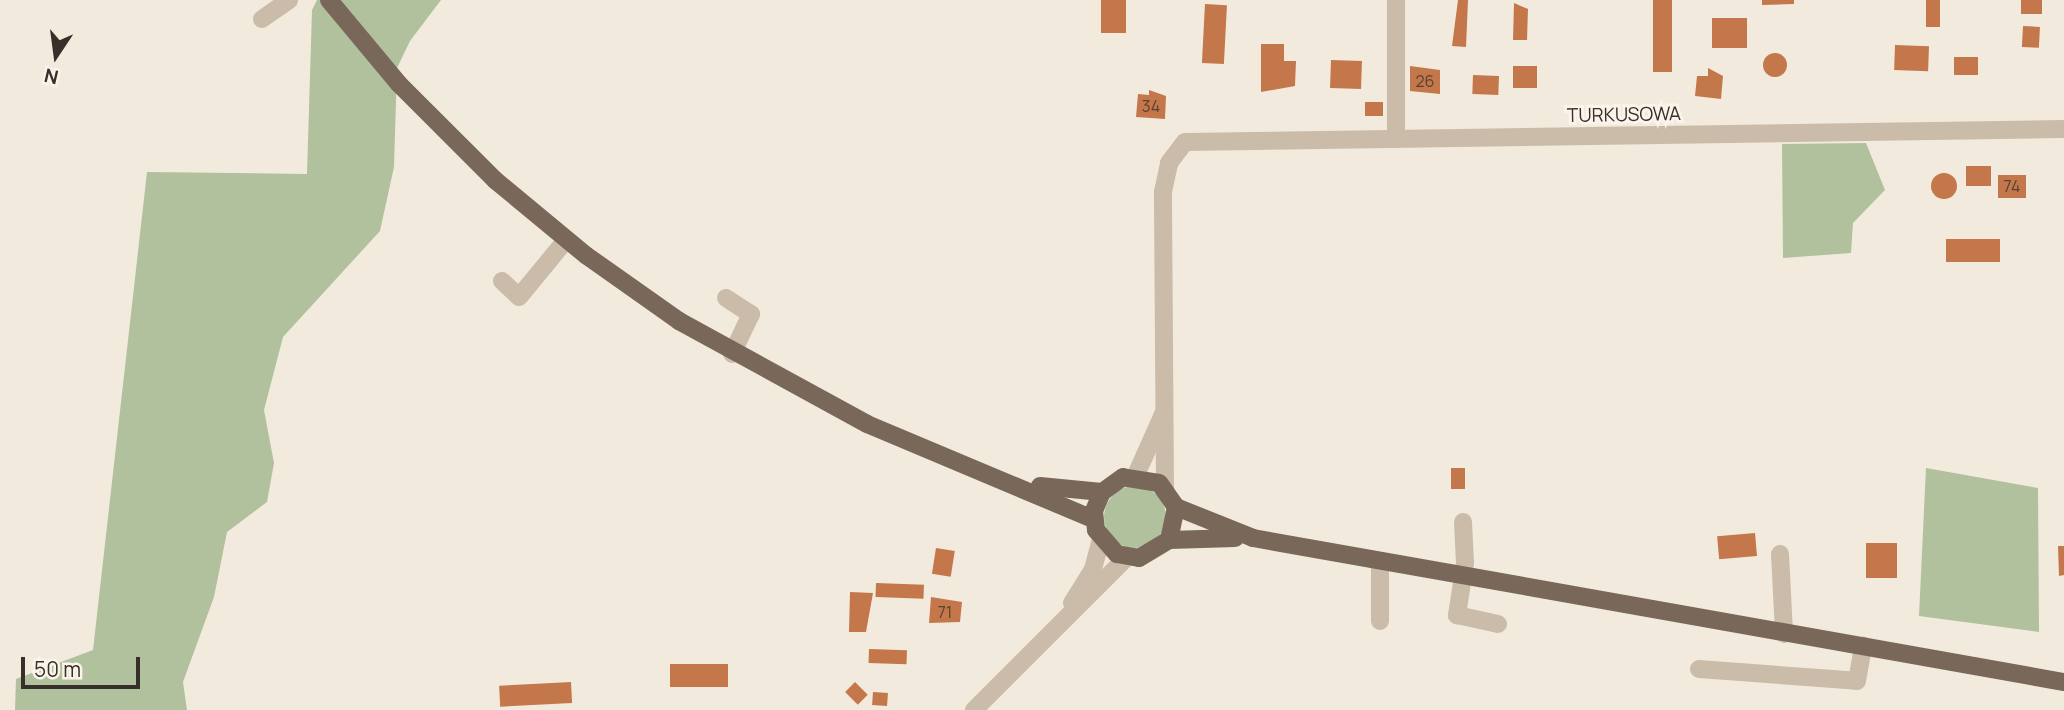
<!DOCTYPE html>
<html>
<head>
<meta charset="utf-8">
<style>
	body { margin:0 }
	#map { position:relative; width:2064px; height:710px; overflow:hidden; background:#f2ebdd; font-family:Manrope,sans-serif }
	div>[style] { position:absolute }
	.green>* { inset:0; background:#b1c19d }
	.round { border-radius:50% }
	.building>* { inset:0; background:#c4774a; transform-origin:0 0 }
	.minor>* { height:18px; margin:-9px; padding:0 9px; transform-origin:9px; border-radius:9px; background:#cabca9 }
	.major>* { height:18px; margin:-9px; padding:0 9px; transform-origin:9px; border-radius:9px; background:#79685a }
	span { translate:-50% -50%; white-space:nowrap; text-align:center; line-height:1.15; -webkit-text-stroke:6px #faf4ea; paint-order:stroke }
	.number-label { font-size:16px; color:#5a4131 }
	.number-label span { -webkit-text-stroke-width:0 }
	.street-label { font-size:19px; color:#372f29 }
	.north { position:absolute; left:21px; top:21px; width:70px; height:70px; -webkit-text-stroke:5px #faf4ea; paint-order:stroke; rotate:193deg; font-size:19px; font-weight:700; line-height:28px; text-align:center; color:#372f29 }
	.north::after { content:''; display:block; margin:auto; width:24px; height:32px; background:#372f29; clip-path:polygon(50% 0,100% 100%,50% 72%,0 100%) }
	.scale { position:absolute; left:21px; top:657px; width:119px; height:32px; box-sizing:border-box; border:4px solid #372f29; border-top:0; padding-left:9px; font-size:21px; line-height:24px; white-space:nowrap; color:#372f29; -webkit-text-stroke:5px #faf4ea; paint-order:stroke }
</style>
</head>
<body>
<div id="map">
	<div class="green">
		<div style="clip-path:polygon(317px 0,441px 0,410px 41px,397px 68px,394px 167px,380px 231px,283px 337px,264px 410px,274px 463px,267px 502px,227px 532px,214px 597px,183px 682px,187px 710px,15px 710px,16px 679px,93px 650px,147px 172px,307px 174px,312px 10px)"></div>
		<div style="clip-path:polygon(1866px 143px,1885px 190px,1853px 223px,1851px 253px,1783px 258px,1782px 144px)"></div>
		<div style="clip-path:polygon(1926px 468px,2038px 488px,2039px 632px,1919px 616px)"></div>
		<div class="round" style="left:1104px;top:486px;width:62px;height:62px"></div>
	</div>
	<div class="building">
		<div style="left:1101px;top:0;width:25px;height:33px"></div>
		<div style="clip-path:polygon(1458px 0,1468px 0,1466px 47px,1452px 46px)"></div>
		<div style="left:1653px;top:0;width:19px;height:72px"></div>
		<div style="clip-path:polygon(1762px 0,1794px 0,1794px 4px,1762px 5px)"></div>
		<div style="left:1926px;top:0;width:14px;height:27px"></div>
		<div style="left:2021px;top:0;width:21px;height:14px"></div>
		<div style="clip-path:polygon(1514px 3px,1528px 9px,1527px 40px,1513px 40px)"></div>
		<div style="left:1205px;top:4px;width:22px;height:59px;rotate:3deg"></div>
		<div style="left:1712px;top:18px;width:35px;height:30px"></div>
		<div style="left:2023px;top:26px;width:17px;height:21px;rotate:3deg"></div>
		<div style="clip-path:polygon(1261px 44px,1284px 44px,1284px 61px,1296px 61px,1295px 86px,1261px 92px)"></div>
		<div style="left:1895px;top:45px;width:34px;height:25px;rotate:2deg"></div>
		<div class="round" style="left:1763px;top:53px;width:24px;height:24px"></div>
		<div style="left:1978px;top:57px;width:18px;height:24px;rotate:90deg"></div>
		<div style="left:1331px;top:60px;width:31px;height:28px;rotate:2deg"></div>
		<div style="clip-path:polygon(1410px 66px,1440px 70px,1440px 94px,1410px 91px)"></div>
		<div style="left:1513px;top:66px;width:24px;height:22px"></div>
		<div style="clip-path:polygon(1708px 68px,1723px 76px,1721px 99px,1695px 96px,1697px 76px,1708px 76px)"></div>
		<div style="left:1473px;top:75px;width:26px;height:19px;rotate:2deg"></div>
		<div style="clip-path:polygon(1149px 90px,1166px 96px,1165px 119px,1136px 117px,1138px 94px,1149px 95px)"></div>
		<div style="left:1365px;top:102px;width:18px;height:14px"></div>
		<div style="left:1966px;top:166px;width:25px;height:20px"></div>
		<div class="round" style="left:1931px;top:173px;width:26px;height:26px"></div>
		<div style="left:1998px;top:175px;width:28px;height:23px"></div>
		<div style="left:1946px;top:239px;width:54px;height:23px"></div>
		<div style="left:1451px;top:468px;width:14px;height:21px"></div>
		<div style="left:1755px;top:533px;width:23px;height:38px;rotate:85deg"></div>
		<div style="left:1866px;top:543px;width:31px;height:35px"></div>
		<div style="clip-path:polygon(2058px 546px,2064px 546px,2064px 575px,2059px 576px)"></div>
		<div style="left:936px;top:548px;width:19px;height:26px;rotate:9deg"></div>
		<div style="left:876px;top:583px;width:48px;height:14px;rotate:2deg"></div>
		<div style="clip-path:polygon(850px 592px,873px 593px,866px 632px,849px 632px)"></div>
		<div style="clip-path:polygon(931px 597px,962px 602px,960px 622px,929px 623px)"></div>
		<div style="left:869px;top:649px;width:38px;height:14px;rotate:2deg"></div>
		<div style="left:728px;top:664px;width:23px;height:58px;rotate:90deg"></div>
		<div style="left:571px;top:682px;width:21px;height:72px;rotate:87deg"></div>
		<div style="left:855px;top:682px;width:18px;height:14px;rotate:45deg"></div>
		<div style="left:873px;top:692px;width:15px;height:13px;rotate:4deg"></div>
	</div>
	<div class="minor">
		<div style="left:262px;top:19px;width:33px;rotate:-35deg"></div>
		<div style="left:1396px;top:139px;width:139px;rotate:-90deg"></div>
		<div style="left:502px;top:281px;width:23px;rotate:43deg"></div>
		<div style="left:519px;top:297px;width:74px;rotate:-50.5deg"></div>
		<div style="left:726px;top:298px;width:30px;rotate:33deg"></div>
		<div style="left:751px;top:314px;width:44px;rotate:115.4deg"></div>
		<div style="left:1136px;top:475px;width:69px;rotate:-66deg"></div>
		<div style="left:1165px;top:488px;width:296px;rotate:-90.4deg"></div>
		<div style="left:1163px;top:192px;width:30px;rotate:-78deg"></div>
		<div style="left:1169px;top:163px;width:26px;rotate:-53deg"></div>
		<div style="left:1185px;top:142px;width:879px;rotate:-0.85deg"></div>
		<div style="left:1463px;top:522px;width:41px;rotate:87.2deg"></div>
		<div style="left:1465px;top:563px;width:53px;rotate:98.7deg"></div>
		<div style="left:1457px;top:615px;width:42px;rotate:12.4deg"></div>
		<div style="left:1780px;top:554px;width:80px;rotate:87.1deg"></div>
		<div style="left:1072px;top:603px;width:40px;rotate:-58deg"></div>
		<div style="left:1093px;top:569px;width:30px;rotate:-75deg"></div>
		<div style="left:1380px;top:621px;width:58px;rotate:-90deg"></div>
		<div style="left:1699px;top:669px;width:158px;rotate:4.3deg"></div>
		<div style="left:1857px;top:681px;width:36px;rotate:-80deg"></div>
		<div style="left:974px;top:710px;width:216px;rotate:-45deg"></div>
	</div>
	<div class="major">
		<div style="left:329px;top:0;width:109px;rotate:50.2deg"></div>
		<div style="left:399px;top:84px;width:136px;rotate:45deg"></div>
		<div style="left:495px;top:180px;width:119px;rotate:39.6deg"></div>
		<div style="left:587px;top:256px;width:113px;rotate:35.2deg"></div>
		<div style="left:679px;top:321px;width:214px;rotate:28.7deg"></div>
		<div style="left:867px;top:424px;width:245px;rotate:22.8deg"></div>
		<div style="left:1040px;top:486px;width:62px;rotate:5.5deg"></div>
		<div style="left:1176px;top:507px;width:83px;rotate:21.9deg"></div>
		<div style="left:1253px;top:538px;width:824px;rotate:10.07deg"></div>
		<div style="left:1169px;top:540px;width:34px;rotate:-78deg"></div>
		<div style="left:1176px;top:507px;width:29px;rotate:-125deg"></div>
		<div style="left:1159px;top:483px;width:36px;rotate:-171deg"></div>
		<div style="left:1123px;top:477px;width:26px;rotate:144deg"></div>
		<div style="left:1102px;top:492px;width:21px;rotate:113deg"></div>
		<div style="left:1094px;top:511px;width:19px;rotate:84deg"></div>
		<div style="left:1096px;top:530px;width:32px;rotate:49deg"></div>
		<div style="left:1117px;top:554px;width:22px;rotate:10deg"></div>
		<div style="left:1139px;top:558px;width:35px;rotate:-31deg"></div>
		<div style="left:1169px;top:540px;width:66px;rotate:-1.7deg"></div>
	</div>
	<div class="number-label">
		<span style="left:1425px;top:81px">26</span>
		<span style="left:1151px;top:106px">34</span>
		<span style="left:2012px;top:186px">74</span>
		<span style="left:945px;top:612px">71</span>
	</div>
	<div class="street-label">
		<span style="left:1624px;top:115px;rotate:-1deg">TURKUSOWA</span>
	</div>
	<div class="north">N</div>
	<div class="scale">50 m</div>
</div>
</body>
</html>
